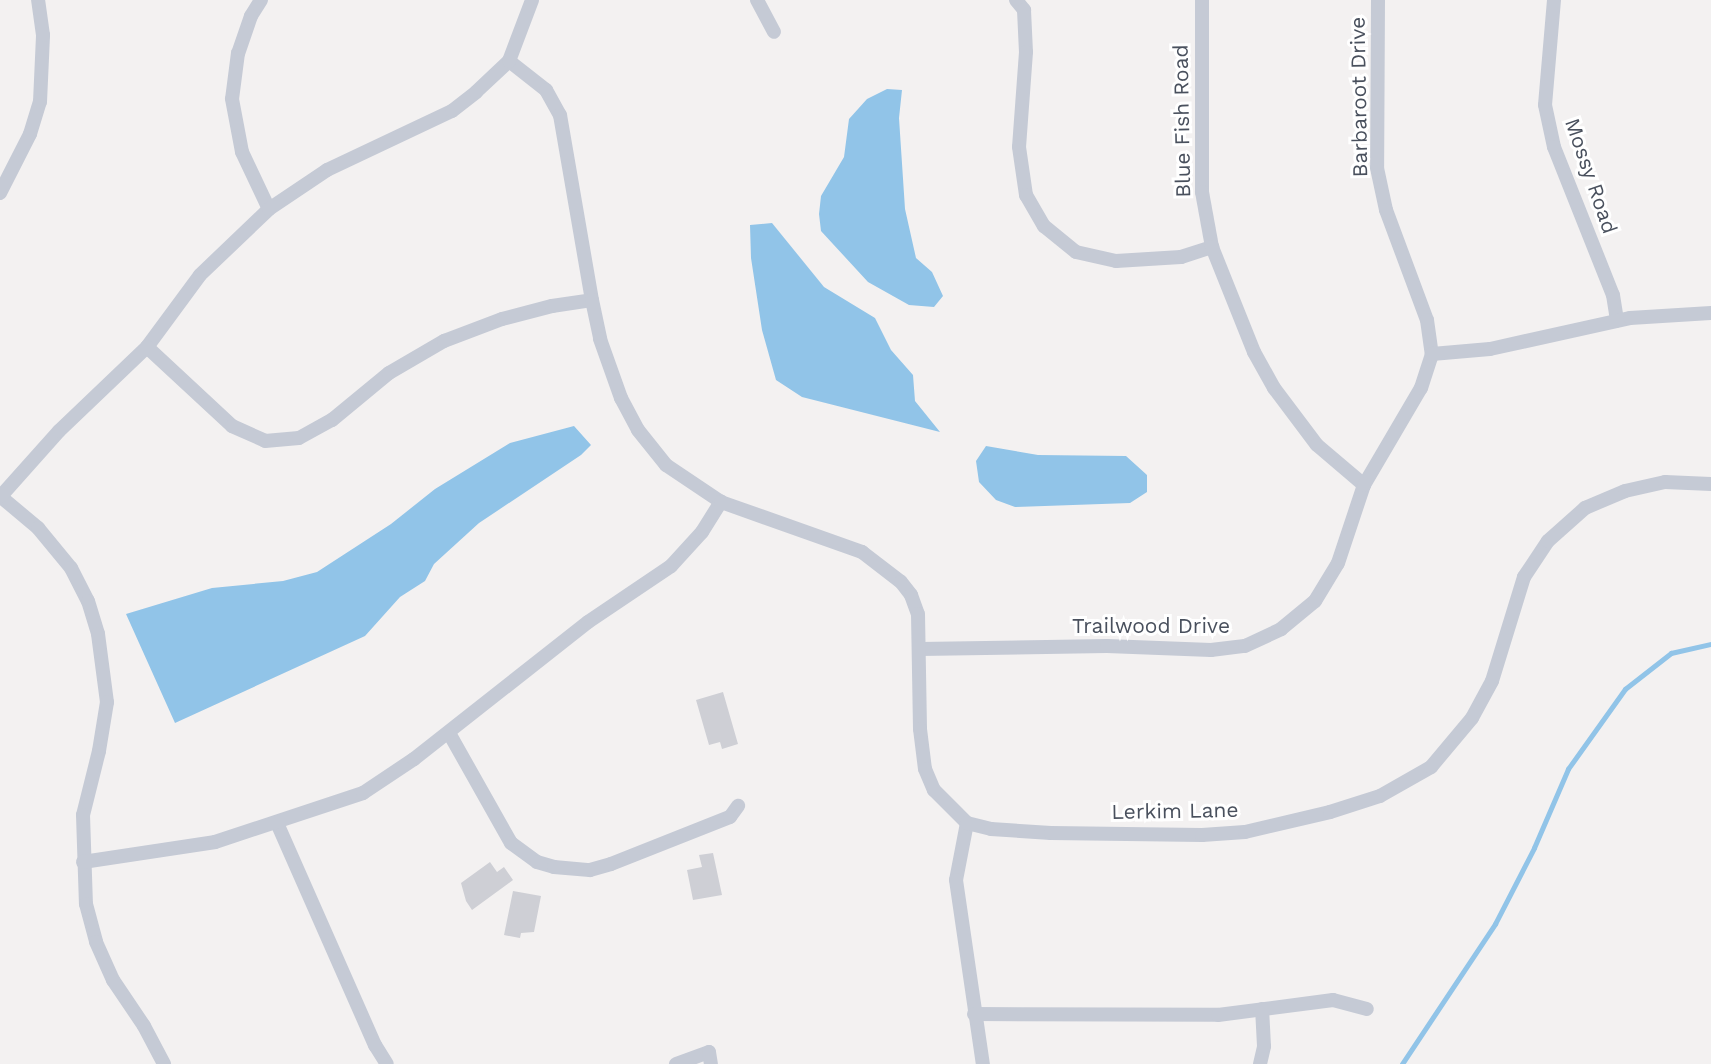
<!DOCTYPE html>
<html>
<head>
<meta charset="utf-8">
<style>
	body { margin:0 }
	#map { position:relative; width:1711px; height:1064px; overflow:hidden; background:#f3f1f1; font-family:"Work Sans",sans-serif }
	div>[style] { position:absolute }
	.water>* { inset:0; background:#91c4e8 }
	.stream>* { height:4.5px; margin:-2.25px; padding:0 2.25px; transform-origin:2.25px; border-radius:2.25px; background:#91c4e8 }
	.building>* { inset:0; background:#cecfd5 }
	.minor>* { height:14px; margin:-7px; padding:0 7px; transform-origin:7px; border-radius:7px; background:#c5cad5 }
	span { translate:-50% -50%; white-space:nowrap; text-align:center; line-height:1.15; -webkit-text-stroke:6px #fff; paint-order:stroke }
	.street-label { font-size:21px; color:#49505d }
</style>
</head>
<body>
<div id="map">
	<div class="water">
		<div style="clip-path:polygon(887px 89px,902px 90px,899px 118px,905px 209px,916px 258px,932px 272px,943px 296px,934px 307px,909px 305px,868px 282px,821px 231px,819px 214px,821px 196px,844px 157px,849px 119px,867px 99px)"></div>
		<div style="clip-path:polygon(772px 223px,824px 287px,875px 318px,891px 350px,913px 375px,915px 401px,940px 432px,802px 397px,776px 380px,762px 330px,751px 258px,750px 225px)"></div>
		<div style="clip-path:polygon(574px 426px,591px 445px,581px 455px,479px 523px,434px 564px,425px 581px,400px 597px,365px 636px,175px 723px,126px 614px,212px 588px,283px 581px,317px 572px,391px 524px,435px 489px,510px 443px)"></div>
		<div style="clip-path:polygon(986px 446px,1038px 455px,1126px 456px,1147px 475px,1147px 492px,1130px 503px,1015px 507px,996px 500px,979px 482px,976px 461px)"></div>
	</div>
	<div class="stream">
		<div style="left:1402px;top:1064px;width:168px;rotate:-56.4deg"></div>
		<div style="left:1495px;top:924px;width:85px;rotate:-62.8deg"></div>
		<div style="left:1534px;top:848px;width:86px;rotate:-66.7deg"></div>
		<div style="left:1568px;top:769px;width:98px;rotate:-54.5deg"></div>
		<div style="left:1625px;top:689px;width:58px;rotate:-38deg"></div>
		<div style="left:1671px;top:653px;width:41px;rotate:-12.7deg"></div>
	</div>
	<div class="building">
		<div style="clip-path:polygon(723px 692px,738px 744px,722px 749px,720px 742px,709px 745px,696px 700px)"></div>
		<div style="clip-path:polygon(713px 853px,722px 895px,693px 900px,687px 870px,702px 867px,699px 855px)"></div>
		<div style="clip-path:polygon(490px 862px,497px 872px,504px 867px,513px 880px,472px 910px,466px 901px,461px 883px)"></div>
		<div style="clip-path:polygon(513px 891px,541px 896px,534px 932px,521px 933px,520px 938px,504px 935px)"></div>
	</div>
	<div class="minor">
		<div style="left:261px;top:0;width:19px;rotate:122deg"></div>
		<div style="left:251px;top:16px;width:39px;rotate:109deg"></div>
		<div style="left:238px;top:53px;width:46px;rotate:97.4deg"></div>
		<div style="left:232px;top:99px;width:54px;rotate:79.3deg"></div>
		<div style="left:242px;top:152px;width:63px;rotate:64.7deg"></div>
		<div style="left:757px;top:0;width:36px;rotate:62deg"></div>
		<div style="left:1016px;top:0;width:13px;rotate:51deg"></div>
		<div style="left:1024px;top:10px;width:42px;rotate:87.3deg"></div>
		<div style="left:1026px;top:52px;width:95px;rotate:94.2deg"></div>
		<div style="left:1019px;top:147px;width:49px;rotate:81.7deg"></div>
		<div style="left:1026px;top:195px;width:36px;rotate:60deg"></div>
		<div style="left:1044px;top:226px;width:41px;rotate:39.1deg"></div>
		<div style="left:1076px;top:252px;width:41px;rotate:12.7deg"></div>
		<div style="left:1116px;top:261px;width:65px;rotate:-3.5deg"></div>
		<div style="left:1181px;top:257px;width:33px;rotate:-18deg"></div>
		<div style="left:1202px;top:0;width:192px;rotate:90deg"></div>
		<div style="left:1202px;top:192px;width:56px;rotate:79.7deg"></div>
		<div style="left:1212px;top:247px;width:113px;rotate:68.2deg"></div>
		<div style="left:1254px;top:352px;width:41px;rotate:60.9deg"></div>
		<div style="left:1274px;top:388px;width:71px;rotate:53deg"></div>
		<div style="left:1317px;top:445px;width:62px;rotate:40.4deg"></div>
		<div style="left:1378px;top:0;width:168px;rotate:90.3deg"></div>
		<div style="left:1377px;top:168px;width:43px;rotate:77.9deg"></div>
		<div style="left:1386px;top:210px;width:117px;rotate:69.6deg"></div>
		<div style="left:1427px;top:320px;width:34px;rotate:82deg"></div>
		<div style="left:1554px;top:0;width:105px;rotate:94.9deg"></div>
		<div style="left:1545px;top:105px;width:43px;rotate:77.9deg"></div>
		<div style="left:1554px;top:147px;width:159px;rotate:68.3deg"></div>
		<div style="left:1613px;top:295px;width:26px;rotate:81deg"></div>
		<div style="left:509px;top:61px;width:47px;rotate:38.1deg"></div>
		<div style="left:546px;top:90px;width:29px;rotate:61deg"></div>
		<div style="left:560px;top:115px;width:188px;rotate:80.2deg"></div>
		<div style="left:0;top:193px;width:66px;rotate:-63deg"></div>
		<div style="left:30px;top:134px;width:34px;rotate:-73deg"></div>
		<div style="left:40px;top:102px;width:67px;rotate:-87.4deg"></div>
		<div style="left:43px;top:35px;width:35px;rotate:-98deg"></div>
		<div style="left:147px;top:347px;width:89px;rotate:-53.6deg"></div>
		<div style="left:200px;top:275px;width:95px;rotate:-43.7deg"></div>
		<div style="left:269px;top:209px;width:70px;rotate:-33.9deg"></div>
		<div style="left:327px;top:170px;width:138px;rotate:-25.3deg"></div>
		<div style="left:452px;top:111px;width:31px;rotate:-38deg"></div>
		<div style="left:476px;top:92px;width:45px;rotate:-43.2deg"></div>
		<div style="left:509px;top:61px;width:65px;rotate:-69.3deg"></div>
		<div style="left:0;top:496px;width:50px;rotate:40.1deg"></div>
		<div style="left:38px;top:528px;width:52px;rotate:50.5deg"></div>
		<div style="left:71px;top:568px;width:37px;rotate:63deg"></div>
		<div style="left:88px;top:601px;width:34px;rotate:73deg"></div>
		<div style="left:98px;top:634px;width:69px;rotate:82.5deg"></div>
		<div style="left:107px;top:702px;width:50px;rotate:99.3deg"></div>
		<div style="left:99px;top:751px;width:66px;rotate:104deg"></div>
		<div style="left:83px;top:815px;width:89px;rotate:88.1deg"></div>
		<div style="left:86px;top:904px;width:39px;rotate:75deg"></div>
		<div style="left:96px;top:942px;width:42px;rotate:65.9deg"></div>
		<div style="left:113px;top:980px;width:55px;rotate:56deg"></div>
		<div style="left:144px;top:1026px;width:43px;rotate:62.2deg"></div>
		<div style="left:1px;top:496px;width:87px;rotate:-48.3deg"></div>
		<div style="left:59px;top:431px;width:122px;rotate:-43.7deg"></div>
		<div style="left:147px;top:347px;width:116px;rotate:42.9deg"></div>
		<div style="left:232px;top:426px;width:36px;rotate:24deg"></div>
		<div style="left:265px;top:441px;width:34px;rotate:-5deg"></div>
		<div style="left:299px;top:438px;width:38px;rotate:-29deg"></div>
		<div style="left:332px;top:420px;width:74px;rotate:-39.5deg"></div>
		<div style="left:389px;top:373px;width:64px;rotate:-30.2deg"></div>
		<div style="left:444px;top:341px;width:62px;rotate:-20.8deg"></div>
		<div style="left:502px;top:319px;width:52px;rotate:-14.6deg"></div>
		<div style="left:552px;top:306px;width:40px;rotate:-8.5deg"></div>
		<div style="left:592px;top:300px;width:40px;rotate:78deg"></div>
		<div style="left:600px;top:339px;width:63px;rotate:70.4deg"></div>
		<div style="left:621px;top:398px;width:36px;rotate:62deg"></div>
		<div style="left:638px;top:430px;width:45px;rotate:51.3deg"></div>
		<div style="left:666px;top:465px;width:66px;rotate:33.9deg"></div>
		<div style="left:920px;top:649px;width:187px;rotate:-0.9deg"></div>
		<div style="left:1107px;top:646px;width:104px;rotate:2.2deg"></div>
		<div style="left:1211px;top:650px;width:34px;rotate:-7deg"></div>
		<div style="left:1245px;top:646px;width:40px;rotate:-25deg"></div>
		<div style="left:1281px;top:629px;width:44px;rotate:-39.5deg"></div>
		<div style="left:1315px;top:601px;width:44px;rotate:-58.8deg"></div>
		<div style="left:1338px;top:563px;width:82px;rotate:-71.6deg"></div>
		<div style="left:1364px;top:485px;width:113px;rotate:-59.6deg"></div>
		<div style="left:1421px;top:388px;width:36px;rotate:-72deg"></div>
		<div style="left:1432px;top:354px;width:58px;rotate:-4.9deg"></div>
		<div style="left:1490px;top:349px;width:143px;rotate:-12.5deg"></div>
		<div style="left:1630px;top:318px;width:81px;rotate:-3.5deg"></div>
		<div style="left:449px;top:733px;width:126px;rotate:60.6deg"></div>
		<div style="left:511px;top:843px;width:32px;rotate:36deg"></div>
		<div style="left:537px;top:862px;width:18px;rotate:16deg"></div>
		<div style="left:554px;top:867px;width:36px;rotate:5deg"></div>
		<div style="left:590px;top:870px;width:22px;rotate:-16deg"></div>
		<div style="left:611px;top:864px;width:128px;rotate:-21.6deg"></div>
		<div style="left:730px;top:817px;width:14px;rotate:-54deg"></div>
		<div style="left:277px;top:823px;width:243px;rotate:66.2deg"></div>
		<div style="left:375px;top:1045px;width:22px;rotate:58deg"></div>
		<div style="left:967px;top:823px;width:58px;rotate:100.9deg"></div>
		<div style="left:956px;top:880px;width:186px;rotate:81.7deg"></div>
		<div style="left:83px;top:862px;width:134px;rotate:-8.6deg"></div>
		<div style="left:215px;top:842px;width:156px;rotate:-18.3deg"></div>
		<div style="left:363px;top:793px;width:61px;rotate:-33.7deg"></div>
		<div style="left:414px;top:759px;width:221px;rotate:-38.2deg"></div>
		<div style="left:588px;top:622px;width:100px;rotate:-34deg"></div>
		<div style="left:671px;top:566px;width:46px;rotate:-47.6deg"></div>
		<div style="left:702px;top:532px;width:36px;rotate:-58deg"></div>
		<div style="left:721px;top:502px;width:150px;rotate:19.5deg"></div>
		<div style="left:862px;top:552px;width:49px;rotate:37.6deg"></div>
		<div style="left:901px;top:582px;width:16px;rotate:52deg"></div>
		<div style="left:911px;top:595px;width:20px;rotate:70deg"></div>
		<div style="left:918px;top:614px;width:115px;rotate:89deg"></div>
		<div style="left:920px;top:729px;width:40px;rotate:82.9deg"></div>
		<div style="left:925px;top:769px;width:23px;rotate:67deg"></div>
		<div style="left:934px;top:790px;width:47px;rotate:45deg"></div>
		<div style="left:967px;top:823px;width:25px;rotate:14deg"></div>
		<div style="left:991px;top:829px;width:60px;rotate:3.8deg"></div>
		<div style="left:1051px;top:833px;width:151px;rotate:0.8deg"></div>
		<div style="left:1202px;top:835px;width:43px;rotate:-4deg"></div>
		<div style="left:1245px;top:832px;width:87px;rotate:-13.2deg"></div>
		<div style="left:1330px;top:812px;width:52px;rotate:-17.7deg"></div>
		<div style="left:1380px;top:796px;width:59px;rotate:-29.6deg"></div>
		<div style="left:1431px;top:767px;width:64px;rotate:-50.1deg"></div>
		<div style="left:1472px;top:718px;width:42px;rotate:-61.6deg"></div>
		<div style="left:1492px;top:681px;width:109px;rotate:-72.9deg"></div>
		<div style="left:1524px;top:577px;width:43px;rotate:-56.3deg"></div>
		<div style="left:1548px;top:541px;width:50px;rotate:-41.7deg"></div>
		<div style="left:1585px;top:508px;width:43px;rotate:-23deg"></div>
		<div style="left:1625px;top:491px;width:41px;rotate:-12.7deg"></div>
		<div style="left:1665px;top:482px;width:46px;rotate:2.5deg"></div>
		<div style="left:974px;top:1014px;width:244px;rotate:0.2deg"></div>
		<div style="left:1218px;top:1015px;width:116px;rotate:-7.4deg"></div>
		<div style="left:1333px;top:1000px;width:35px;rotate:15deg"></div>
		<div style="left:676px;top:1064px;width:35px;rotate:-20deg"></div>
		<div style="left:709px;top:1052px;width:12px;rotate:81deg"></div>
		<div style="left:1260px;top:1064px;width:18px;rotate:-77deg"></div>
		<div style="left:1264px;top:1046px;width:37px;rotate:-93deg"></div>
	</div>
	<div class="street-label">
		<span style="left:1359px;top:97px;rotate:-91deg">Barbaroot Drive</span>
		<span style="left:1182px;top:121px;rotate:-91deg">Blue Fish Road</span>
		<span style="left:1591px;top:176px;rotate:71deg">Mossy Road</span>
		<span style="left:1151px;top:626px">Trailwood Drive</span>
		<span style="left:1175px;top:811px;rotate:-1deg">Lerkim Lane</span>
	</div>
</div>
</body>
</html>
